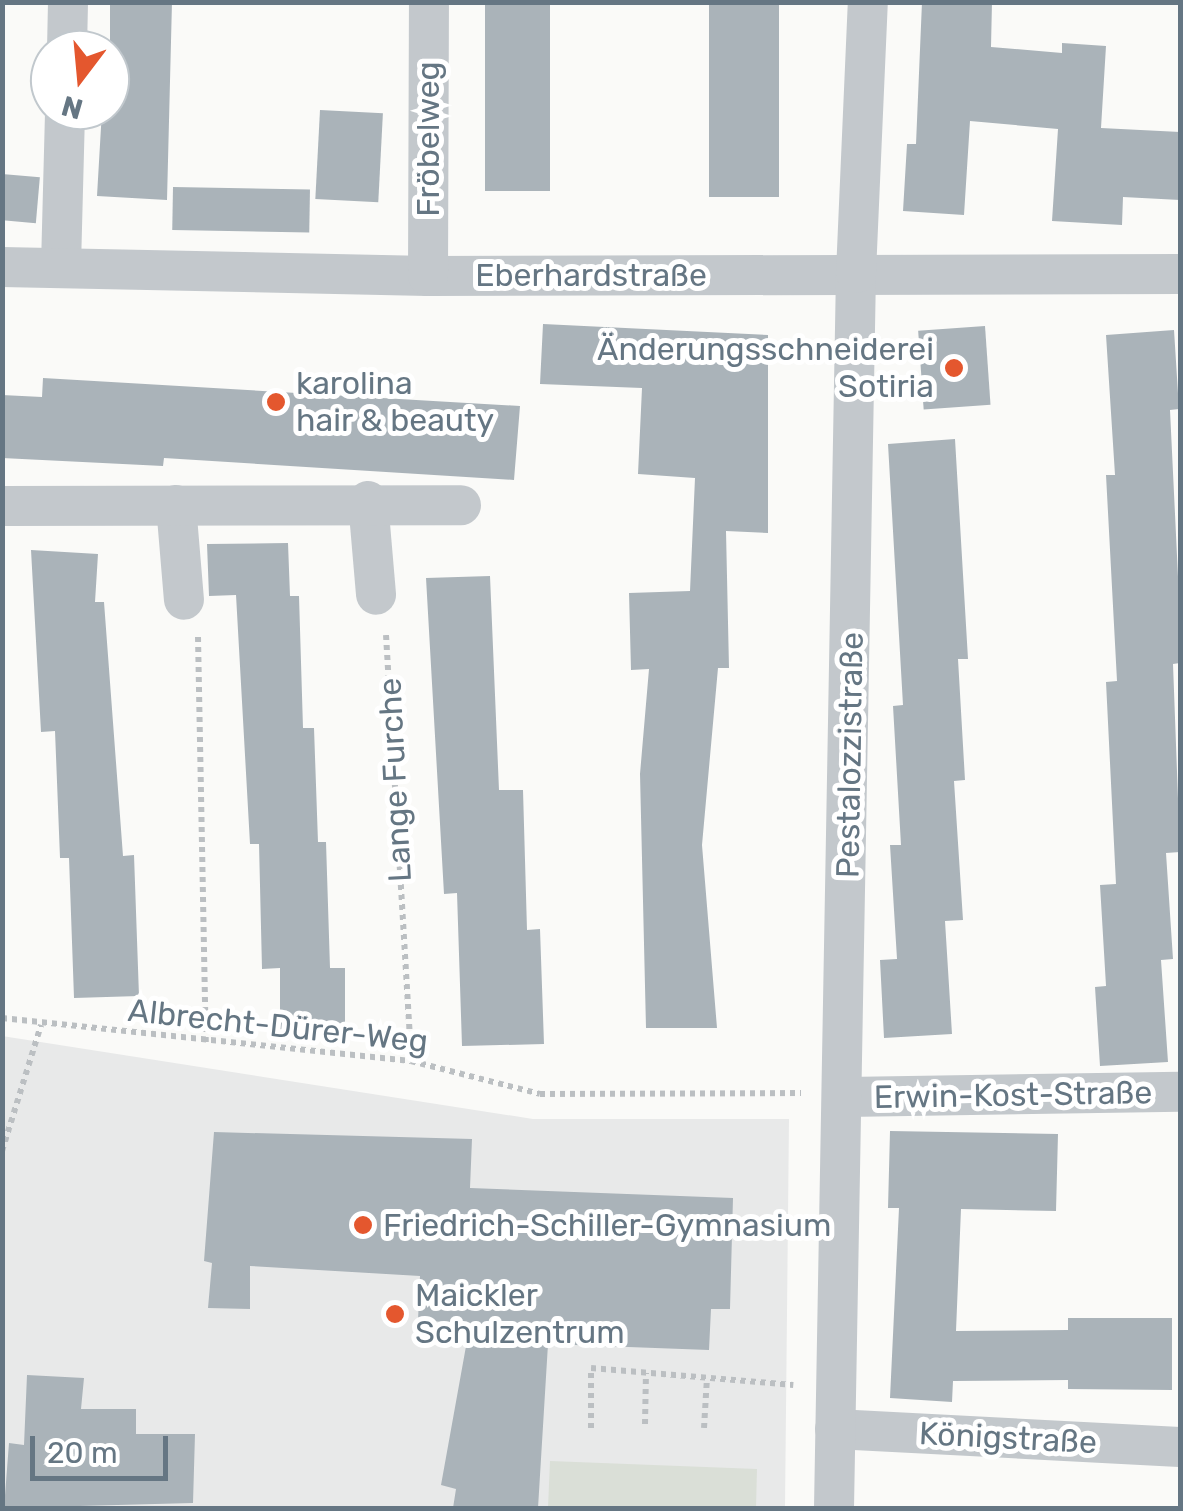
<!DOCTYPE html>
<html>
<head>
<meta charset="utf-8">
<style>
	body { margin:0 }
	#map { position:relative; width:1183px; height:1511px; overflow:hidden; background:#fafaf8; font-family:Rubik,sans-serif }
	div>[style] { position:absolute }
	.built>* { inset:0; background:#e8e9e9 }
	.green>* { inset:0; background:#dadfd7 }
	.building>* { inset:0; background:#aab3b9; transform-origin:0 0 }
	.path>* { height:6px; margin-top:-3px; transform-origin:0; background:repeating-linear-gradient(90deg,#bbbfc2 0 5px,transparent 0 10px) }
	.street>* { height:40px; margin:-20px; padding:0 20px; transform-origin:20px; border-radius:20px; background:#c3c8cc }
	.dots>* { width:28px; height:28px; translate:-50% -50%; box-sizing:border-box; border:5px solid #fff; border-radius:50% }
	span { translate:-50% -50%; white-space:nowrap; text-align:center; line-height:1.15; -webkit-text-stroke:10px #fff; paint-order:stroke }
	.street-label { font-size:32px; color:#657683 }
	.poi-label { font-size:32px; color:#657683 }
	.right { translate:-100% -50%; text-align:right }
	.left { translate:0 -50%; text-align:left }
	.frame { position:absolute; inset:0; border:5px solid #657683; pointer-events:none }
	.north { position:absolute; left:30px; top:30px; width:100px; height:100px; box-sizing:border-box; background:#fff; border:2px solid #c1c8cd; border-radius:50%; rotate:196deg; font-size:28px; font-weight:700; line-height:40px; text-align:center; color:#657683 }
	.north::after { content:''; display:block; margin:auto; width:35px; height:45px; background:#e4572e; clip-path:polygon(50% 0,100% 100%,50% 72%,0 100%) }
	.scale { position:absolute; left:30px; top:1436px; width:138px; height:45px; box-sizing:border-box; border:5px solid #657683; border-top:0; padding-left:12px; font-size:30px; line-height:35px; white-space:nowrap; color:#657683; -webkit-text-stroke:8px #fff; paint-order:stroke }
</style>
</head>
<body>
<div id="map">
	<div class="built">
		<div style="clip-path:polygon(2px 1036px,533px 1119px,789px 1119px,785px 1508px,3px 1508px)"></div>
	</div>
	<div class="green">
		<div style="clip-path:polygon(550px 1461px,757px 1469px,756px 1508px,548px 1508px)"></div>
	</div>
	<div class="building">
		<div style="clip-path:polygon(110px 2px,172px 2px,167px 200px,97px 196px,102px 110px,110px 110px)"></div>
		<div style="left:485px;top:2px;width:65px;height:189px"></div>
		<div style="left:709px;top:2px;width:70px;height:195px"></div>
		<div style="clip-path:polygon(922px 2px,992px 2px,991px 47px,1062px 53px,1062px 43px,1106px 46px,1101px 128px,1180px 132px,1180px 200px,1123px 197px,1122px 225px,1052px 221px,1058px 129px,970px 121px,964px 215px,903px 211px,907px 144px,916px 144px)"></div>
		<div style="left:320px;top:110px;width:63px;height:89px;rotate:3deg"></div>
		<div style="left:2px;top:174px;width:38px;height:46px;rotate:5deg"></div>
		<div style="left:173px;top:187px;width:137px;height:43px;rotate:1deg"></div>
		<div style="clip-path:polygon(543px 324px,768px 335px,768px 533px,726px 531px,729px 668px,718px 668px,702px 845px,717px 1028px,646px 1028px,640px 774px,649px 669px,631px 670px,629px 593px,690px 591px,695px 478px,638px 474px,642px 388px,540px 384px)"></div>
		<div style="left:985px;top:326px;width:79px;height:67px;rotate:86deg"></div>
		<div style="clip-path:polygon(1174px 330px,1179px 409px,1170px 410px,1180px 618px,1180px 663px,1173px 664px,1180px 852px,1166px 853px,1173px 959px,1161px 960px,1168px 1062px,1100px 1066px,1095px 987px,1106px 986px,1100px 885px,1116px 884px,1106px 682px,1117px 681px,1106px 475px,1115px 475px,1106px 335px)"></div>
		<div style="clip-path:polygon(43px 378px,520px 406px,514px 480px,164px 458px,163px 466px,2px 458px,2px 395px,42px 397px)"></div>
		<div style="clip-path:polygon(955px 439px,968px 659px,958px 659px,965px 780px,954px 781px,963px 920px,945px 921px,952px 1034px,884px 1038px,880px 960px,897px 959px,890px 845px,901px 845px,893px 706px,903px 705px,888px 444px)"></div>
		<div style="clip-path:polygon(288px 543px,290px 596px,299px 596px,303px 728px,314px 728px,318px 842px,326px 842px,330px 968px,345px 968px,345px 1034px,280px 1035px,280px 968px,262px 969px,259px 844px,250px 844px,236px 595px,209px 596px,207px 544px)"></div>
		<div style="clip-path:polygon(31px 550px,98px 554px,95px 602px,104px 602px,123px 856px,134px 855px,139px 996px,74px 998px,69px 858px,60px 858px,55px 731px,41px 732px)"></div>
		<div style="clip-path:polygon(490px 576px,499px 790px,523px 790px,527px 930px,540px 929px,544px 1044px,462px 1046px,457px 893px,444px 894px,426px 578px)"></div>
		<div style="clip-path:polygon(890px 1131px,1058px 1134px,1056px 1211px,961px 1209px,956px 1331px,1068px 1330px,1068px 1318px,1172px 1318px,1172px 1390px,1068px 1389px,1068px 1380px,953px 1381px,952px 1402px,890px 1398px,899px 1208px,888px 1208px)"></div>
		<div style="clip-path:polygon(214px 1132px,472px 1139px,470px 1188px,733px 1198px,730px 1309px,711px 1309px,709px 1350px,548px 1344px,538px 1508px,453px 1508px,456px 1489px,441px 1485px,470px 1324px,418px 1320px,420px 1276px,250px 1266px,250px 1309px,208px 1308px,212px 1263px,204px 1261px)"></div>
		<div style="clip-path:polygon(27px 1375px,84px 1378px,81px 1409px,136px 1409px,136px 1434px,195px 1434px,193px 1503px,4px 1508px,9px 1443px,24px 1445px)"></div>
	</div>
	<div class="path">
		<div style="left:386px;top:635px;width:427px;rotate:86.6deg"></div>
		<div style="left:198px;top:637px;width:406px;rotate:88.9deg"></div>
		<div style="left:2px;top:1018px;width:411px;rotate:6deg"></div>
		<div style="left:411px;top:1061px;width:133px;rotate:14.3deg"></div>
		<div style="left:540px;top:1094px;width:261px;rotate:-0.2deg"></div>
		<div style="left:2px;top:1151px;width:132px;rotate:-72.8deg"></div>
		<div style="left:645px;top:1424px;width:51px;rotate:-88.9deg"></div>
		<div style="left:591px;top:1428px;width:60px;rotate:-90deg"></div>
		<div style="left:591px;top:1368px;width:203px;rotate:4.8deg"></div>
		<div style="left:704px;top:1428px;width:50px;rotate:-86.6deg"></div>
	</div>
	<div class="street">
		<div style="left:67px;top:50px;width:48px;rotate:-88.8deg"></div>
		<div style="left:61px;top:266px;width:156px;rotate:-88.5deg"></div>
		<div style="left:2px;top:267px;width:426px;rotate:1.2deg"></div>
		<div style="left:428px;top:276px;width:752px;rotate:-0.15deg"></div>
		<div style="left:428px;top:276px;width:274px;rotate:-89.8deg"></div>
		<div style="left:368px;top:501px;width:94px;rotate:85.1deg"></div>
		<div style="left:176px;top:505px;width:95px;rotate:85.2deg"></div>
		<div style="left:2px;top:506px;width:459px;rotate:-0.1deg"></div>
		<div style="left:846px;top:1097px;width:334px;rotate:-0.9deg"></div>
		<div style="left:835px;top:1429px;width:345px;rotate:3deg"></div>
		<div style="left:834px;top:1508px;width:1235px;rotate:-88.98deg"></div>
		<div style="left:856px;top:273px;width:271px;rotate:-87.5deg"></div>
	</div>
	<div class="dots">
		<div style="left:954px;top:368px;background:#e4572e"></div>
		<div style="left:276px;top:402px;background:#e4572e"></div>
		<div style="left:363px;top:1225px;background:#e4572e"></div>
		<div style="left:395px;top:1314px;background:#e4572e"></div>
	</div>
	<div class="street-label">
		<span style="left:428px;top:139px;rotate:-90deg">Fröbelweg</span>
		<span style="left:591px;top:275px">Eberhardstraße</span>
		<span style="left:850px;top:755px;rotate:-89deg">Pestalozzistraße</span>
		<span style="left:395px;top:780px;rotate:-93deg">Lange Furche</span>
		<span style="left:278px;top:1026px;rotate:6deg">Albrecht-Dürer-Weg</span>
		<span style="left:1013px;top:1095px;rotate:-1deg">Erwin-Kost-Straße</span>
		<span style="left:1008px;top:1438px;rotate:3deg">Königstraße</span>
	</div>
	<div class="poi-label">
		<span class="right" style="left:934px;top:368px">Änderungsschneiderei<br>Sotiria</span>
		<span class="left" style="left:296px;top:402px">karolina<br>hair &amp; beauty</span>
		<span class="left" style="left:383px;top:1225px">Friedrich-Schiller-Gymnasium</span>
		<span class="left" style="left:415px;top:1314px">Maickler<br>Schulzentrum</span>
	</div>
	<div class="frame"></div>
	<div class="north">N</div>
	<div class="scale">20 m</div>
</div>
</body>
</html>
